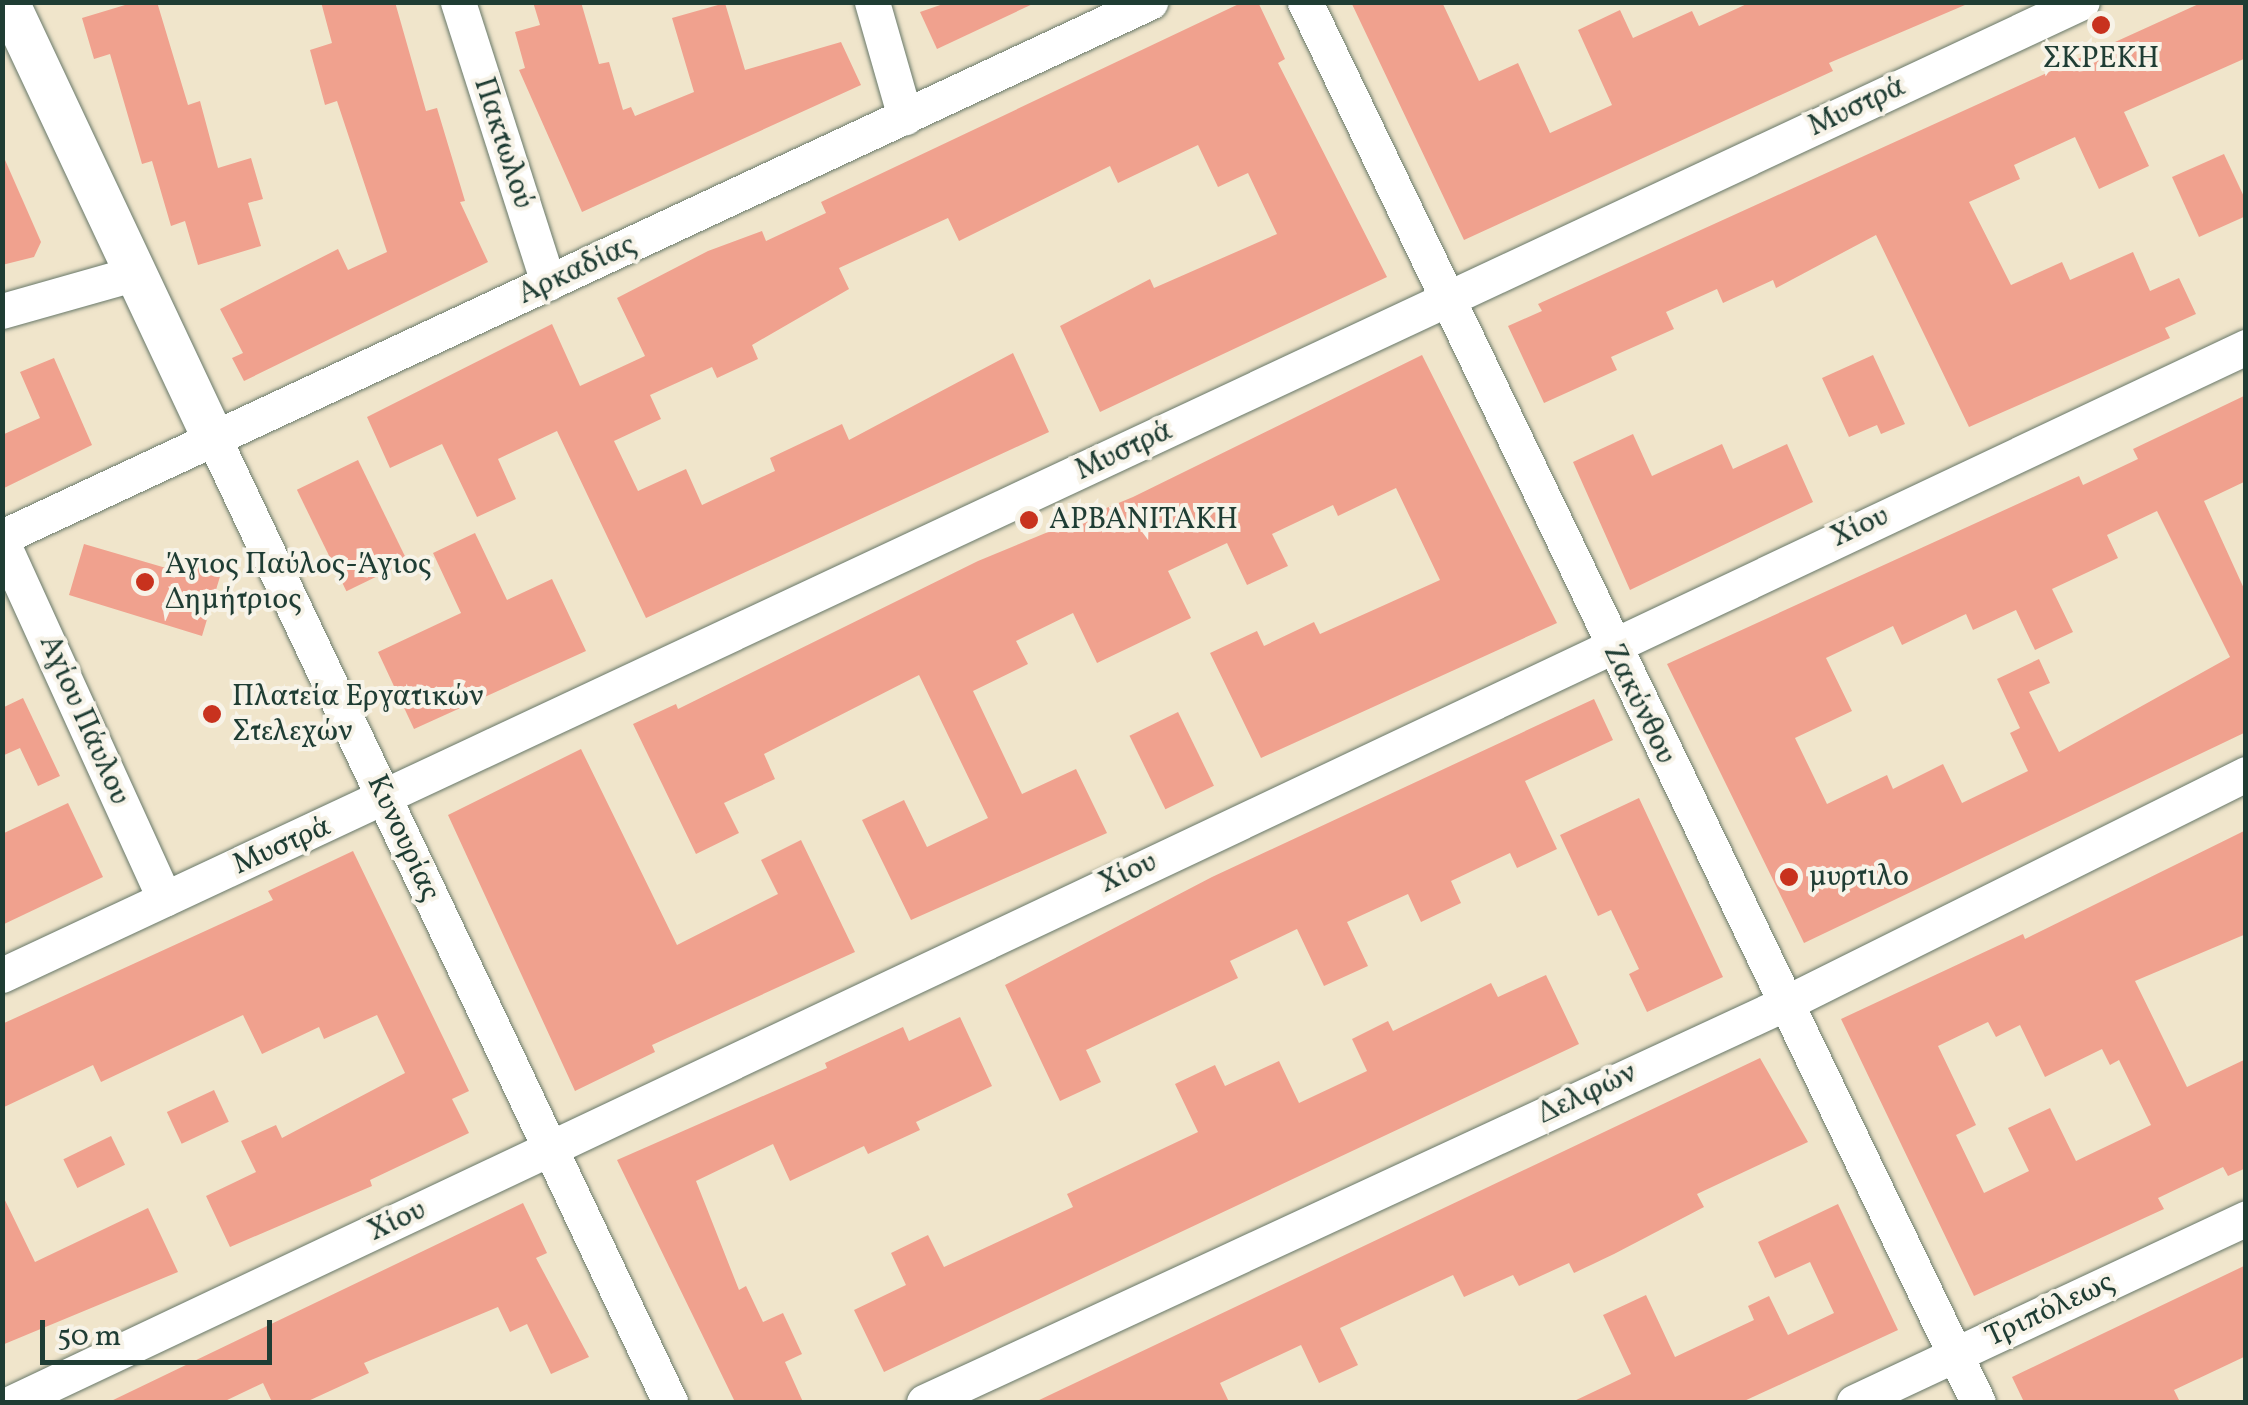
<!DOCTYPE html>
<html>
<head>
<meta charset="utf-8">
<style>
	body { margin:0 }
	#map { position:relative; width:2248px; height:1405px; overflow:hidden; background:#f0e5cb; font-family:Vollkorn,serif }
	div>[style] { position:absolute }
	.building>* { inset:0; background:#f0a18e; transform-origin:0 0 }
	.roads { filter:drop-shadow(0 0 2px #687869) drop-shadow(0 0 2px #687869) }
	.minor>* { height:35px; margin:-17.5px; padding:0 17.5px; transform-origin:17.5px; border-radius:17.5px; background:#fff }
	.tertiary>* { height:42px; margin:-21px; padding:0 21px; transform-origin:21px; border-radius:21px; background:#fff }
	.dots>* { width:28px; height:28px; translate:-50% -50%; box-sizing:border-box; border:5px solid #f7f3e8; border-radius:50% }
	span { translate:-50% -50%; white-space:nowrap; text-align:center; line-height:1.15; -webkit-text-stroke:8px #f7f3e8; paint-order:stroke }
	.poi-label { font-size:30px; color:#1f3d34 }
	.left { translate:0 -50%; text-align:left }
	.street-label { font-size:30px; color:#1f3d34 }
	.frame { position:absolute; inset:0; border:5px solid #1f3d34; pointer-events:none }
	.scale { position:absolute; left:40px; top:1320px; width:232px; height:45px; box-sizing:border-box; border:5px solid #1f3d34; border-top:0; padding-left:12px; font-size:30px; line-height:35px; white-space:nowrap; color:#1f3d34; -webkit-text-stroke:8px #f7f3e8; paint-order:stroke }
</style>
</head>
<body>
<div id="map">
	<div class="building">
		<div style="clip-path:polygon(135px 2px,157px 2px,188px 105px,200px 101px,218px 168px,251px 158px,263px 199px,248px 203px,261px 246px,198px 265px,185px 221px,171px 226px,152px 161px,142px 164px,110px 54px,94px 59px,82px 18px)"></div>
		<div style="clip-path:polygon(321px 2px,395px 2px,426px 111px,437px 108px,465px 201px,460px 202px,488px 262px,244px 381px,232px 358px,243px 353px,220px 309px,338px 249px,348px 270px,387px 252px,337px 101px,325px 105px,310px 50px,332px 43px)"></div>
		<div style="clip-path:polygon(533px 2px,581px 2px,599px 64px,609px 62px,623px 110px,631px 107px,635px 116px,694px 92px,672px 18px,725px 3px,745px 70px,841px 42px,861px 85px,582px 212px,519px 70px,525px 68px,515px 32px,540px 25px)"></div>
		<div style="clip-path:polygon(949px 2px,1037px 2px,937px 49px,920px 12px)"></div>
		<div style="clip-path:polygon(1243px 2px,1258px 2px,1285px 59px,1278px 63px,1387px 277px,1100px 412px,1060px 326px,1150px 279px,1154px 288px,1277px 234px,1248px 173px,1218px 187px,1198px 145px,1118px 183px,1110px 166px,959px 241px,948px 218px,839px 268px,849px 289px,752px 345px,758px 359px,717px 378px,712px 367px,650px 395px,661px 419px,614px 441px,638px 491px,686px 469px,702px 505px,775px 471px,770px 458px,842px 424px,849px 440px,1013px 353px,1049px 432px,646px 618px,557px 431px,498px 459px,516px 499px,477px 517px,442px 444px,390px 468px,367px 417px,552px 324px,580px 386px,645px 356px,617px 298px,708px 251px,762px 231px,766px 241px,826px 213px,821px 202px)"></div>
		<div style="clip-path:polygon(1351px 2px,1442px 2px,1479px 81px,1518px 63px,1550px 133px,1612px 105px,1578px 30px,1620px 10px,1633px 38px,1692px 11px,1699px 26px,1751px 2px,1972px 2px,1829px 63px,1833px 71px,1464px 240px)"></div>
		<div style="clip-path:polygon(2203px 2px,2246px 2px,2246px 58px,2124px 112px,2149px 166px,2099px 189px,2075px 137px,2014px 165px,2020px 179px,1969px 202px,2011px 285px,2062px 262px,2070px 280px,2133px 252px,2150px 291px,2179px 278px,2196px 314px,2165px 328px,2170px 338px,1969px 427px,1876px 235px,1776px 288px,1773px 280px,1723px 303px,1717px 289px,1666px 312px,1674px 329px,1611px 357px,1617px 370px,1544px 403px,1508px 326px,1542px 311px,1538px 304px)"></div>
		<div style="clip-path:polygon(2px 153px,41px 242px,34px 257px,2px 265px)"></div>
		<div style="clip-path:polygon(2224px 154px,2246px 201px,2246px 216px,2199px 237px,2172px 177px)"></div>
		<div style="clip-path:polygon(1422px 355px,1557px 623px,1261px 758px,1210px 653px,1257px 631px,1264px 646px,1314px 622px,1320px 634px,1440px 580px,1396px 488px,1338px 516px,1333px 505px,1272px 534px,1288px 566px,1247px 585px,1227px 543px,1168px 571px,1191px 618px,1097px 663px,1073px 613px,1016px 641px,1028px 664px,973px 691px,1022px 794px,1076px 769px,1107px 833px,911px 920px,862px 820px,904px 800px,927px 847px,988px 818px,919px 675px,764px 754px,775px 779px,724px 803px,739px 833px,696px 854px,633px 724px,676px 704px,678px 709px,978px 561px,1133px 497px)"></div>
		<div style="clip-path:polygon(1873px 355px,1905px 424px,1881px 434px,1877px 425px,1849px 437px,1822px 378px)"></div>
		<div style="clip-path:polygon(54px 358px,92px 445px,2px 489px,2px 435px,40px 418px,20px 372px)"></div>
		<div style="clip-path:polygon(evenodd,2246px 395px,2246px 481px,2204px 501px,2246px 593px,2246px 732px,1804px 943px,1667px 664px,2079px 476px,2083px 485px,2138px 459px,2133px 449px,2246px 395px,2157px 511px,2230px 657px,2059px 752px,2029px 692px,2050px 683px,2039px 659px,1997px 679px,2020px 728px,2010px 733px,2028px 771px,1962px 803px,1943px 764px,1893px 789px,1887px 775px,1827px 804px,1795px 738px,1852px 711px,1826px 658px,1893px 626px,1902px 645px,1966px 614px,1973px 630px,2016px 610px,2035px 650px,2073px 632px,2052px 589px,2118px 558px,2107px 535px,2157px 511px)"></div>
		<div style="clip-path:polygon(1633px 434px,1652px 476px,1722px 444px,1733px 469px,1787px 444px,1813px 502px,1630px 590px,1573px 462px)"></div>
		<div style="left:358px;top:460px;width:113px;height:68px;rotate:64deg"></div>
		<div style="clip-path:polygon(475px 533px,507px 600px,552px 579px,586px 651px,414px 729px,378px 652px,461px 613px,433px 553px)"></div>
		<div style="clip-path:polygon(84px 544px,166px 568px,169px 554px,222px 570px,202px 636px,69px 595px)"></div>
		<div style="clip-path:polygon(23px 698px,60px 776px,38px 786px,20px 748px,2px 756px,2px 708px)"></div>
		<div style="clip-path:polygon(1594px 699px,1613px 740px,1525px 781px,1557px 849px,1517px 868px,1510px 853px,1451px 881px,1461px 903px,1421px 922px,1408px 894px,1347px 922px,1368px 966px,1324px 986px,1297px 929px,1230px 961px,1238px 978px,1086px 1050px,1101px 1082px,1060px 1101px,1005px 985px,1212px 877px)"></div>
		<div style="left:1178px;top:712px;width:82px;height:54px;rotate:64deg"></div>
		<div style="clip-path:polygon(581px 749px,677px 945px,778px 894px,761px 860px,801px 840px,855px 952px,652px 1045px,655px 1052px,575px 1091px,448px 815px)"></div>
		<div style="clip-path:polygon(1639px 798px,1723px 977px,1647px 1012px,1629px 974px,1639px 969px,1611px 910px,1598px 916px,1560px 835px)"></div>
		<div style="clip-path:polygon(68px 803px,103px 877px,2px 925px,2px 834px)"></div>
		<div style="clip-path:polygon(evenodd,2246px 830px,2246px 934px,2135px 981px,2187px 1087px,2246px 1059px,2246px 1168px,2228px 1176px,2223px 1167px,2158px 1198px,2164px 1209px,1974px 1296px,1841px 1019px,2023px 934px,2025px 939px,2246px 830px,1988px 1022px,1996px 1037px,2020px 1025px,2045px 1077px,2102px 1049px,2110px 1065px,2119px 1060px,2151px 1125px,2076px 1161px,2050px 1108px,2008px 1128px,2029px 1171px,1984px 1193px,1956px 1135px,1976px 1125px,1938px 1046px,1988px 1022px)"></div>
		<div style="clip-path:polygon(353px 851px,469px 1091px,452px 1099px,469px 1133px,370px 1180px,372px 1186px,230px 1247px,206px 1196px,256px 1172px,241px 1141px,276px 1125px,282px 1138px,405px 1073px,377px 1015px,324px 1039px,319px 1027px,262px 1054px,243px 1015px,101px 1082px,93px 1065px,2px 1108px,2px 1024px,273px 900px,268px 891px)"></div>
		<div style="clip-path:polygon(1546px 975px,1579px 1044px,884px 1372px,854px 1310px,906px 1285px,891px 1253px,928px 1235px,944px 1267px,1073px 1207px,1067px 1194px,1198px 1132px,1175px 1084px,1215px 1065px,1225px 1086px,1279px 1061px,1299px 1103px,1367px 1071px,1352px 1039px,1388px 1021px,1393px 1031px,1491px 983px,1498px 997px)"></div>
		<div style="clip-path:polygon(960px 1017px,992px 1086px,916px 1122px,920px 1130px,868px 1154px,864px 1146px,790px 1181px,773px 1144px,696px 1181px,739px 1290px,746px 1286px,763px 1322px,783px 1313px,802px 1354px,785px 1362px,803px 1402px,735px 1402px,617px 1160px,827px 1068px,825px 1063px,903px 1027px,909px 1041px)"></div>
		<div style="clip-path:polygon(1760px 1058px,1808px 1142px,1697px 1194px,1704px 1207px,1614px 1254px,1574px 1273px,1569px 1263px,1519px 1286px,1513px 1275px,1464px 1297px,1453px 1275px,1340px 1328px,1358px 1365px,1319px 1383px,1301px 1345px,1220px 1383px,1229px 1402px,1035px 1402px)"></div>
		<div style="left:214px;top:1090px;width:35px;height:52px;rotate:65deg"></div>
		<div style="left:111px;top:1136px;width:32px;height:53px;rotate:64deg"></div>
		<div style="clip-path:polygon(2px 1194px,35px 1262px,148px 1208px,178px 1272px,2px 1345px)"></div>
		<div style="clip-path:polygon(523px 1203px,547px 1253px,536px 1258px,589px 1357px,551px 1374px,527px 1324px,510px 1332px,498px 1307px,364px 1363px,369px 1373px,306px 1402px,272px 1402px,263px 1383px,223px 1402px,109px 1402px)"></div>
		<div style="clip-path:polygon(1838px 1204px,1898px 1330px,1742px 1402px,1572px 1402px,1631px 1374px,1603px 1315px,1646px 1295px,1675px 1357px,1754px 1320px,1748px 1306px,1769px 1296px,1788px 1335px,1834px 1313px,1810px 1262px,1775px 1278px,1758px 1242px)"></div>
		<div style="clip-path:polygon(2246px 1265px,2246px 1356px,2174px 1390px,2180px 1402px,2024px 1402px,2012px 1377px)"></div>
	</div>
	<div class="roads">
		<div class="minor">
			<div style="left:458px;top:2px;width:295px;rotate:72.2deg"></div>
			<div style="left:872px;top:2px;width:120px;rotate:74deg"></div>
			<div style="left:1305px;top:2px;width:1553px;rotate:64.33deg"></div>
			<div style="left:2px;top:311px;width:139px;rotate:-15.8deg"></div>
			<div style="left:214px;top:439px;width:1066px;rotate:64.66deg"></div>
			<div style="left:2px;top:537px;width:1267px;rotate:-24.99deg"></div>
			<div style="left:2px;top:542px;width:392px;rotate:65.5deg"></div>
			<div style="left:2px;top:975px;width:2296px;rotate:-25.07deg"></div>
			<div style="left:13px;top:1402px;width:2470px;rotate:-25.29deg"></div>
			<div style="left:924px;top:1402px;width:950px;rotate:-24.84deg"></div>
			<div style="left:1786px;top:1003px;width:514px;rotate:-26.47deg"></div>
			<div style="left:1854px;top:1402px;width:433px;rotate:-25.1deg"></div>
		</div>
		<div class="tertiary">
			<div style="left:8px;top:2px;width:483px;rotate:64.8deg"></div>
		</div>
	</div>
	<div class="dots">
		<div style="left:2101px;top:25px;background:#c8321e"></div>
		<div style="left:1029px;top:520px;background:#c8321e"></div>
		<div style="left:145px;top:582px;background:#c8321e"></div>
		<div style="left:212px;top:714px;background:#c8321e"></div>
		<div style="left:1789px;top:877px;background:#c8321e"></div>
	</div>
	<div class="poi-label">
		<span style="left:2101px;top:59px">ΣΚΡΕΚΗ</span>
		<span class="left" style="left:1049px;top:520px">ΑΡΒΑΝΙΤΑΚΗ</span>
		<span class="left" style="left:165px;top:582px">Άγιος Παύλος-Άγιος<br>Δημήτριος</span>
		<span class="left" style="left:232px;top:714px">Πλατεία Εργατικών<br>Στελεχών</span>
		<span class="left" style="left:1809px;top:877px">μυρτιλο</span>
	</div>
	<div class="street-label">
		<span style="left:1857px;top:107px;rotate:-25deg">Μυστρά</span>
		<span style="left:503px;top:143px;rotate:72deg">Πακτωλού</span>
		<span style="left:577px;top:270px;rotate:-25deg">Αρκαδίας</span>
		<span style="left:1124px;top:451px;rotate:-25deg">Μυστρά</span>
		<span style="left:1860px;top:527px;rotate:-25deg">Χίου</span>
		<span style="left:1639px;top:704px;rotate:64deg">Ζακύνθου</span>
		<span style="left:84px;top:720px;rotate:66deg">Αγίου Πάυλου</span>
		<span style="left:403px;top:838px;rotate:65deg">Κυνουρίας</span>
		<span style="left:282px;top:846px;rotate:-24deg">Μυστρά</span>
		<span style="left:1128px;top:873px;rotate:-25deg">Χίου</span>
		<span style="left:1587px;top:1094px;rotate:-25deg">Δελφών</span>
		<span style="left:397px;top:1221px;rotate:-25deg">Χίου</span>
		<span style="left:2050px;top:1310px;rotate:-25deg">Τριπόλεως</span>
	</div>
	<div class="frame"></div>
	<div class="scale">50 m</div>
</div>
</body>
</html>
